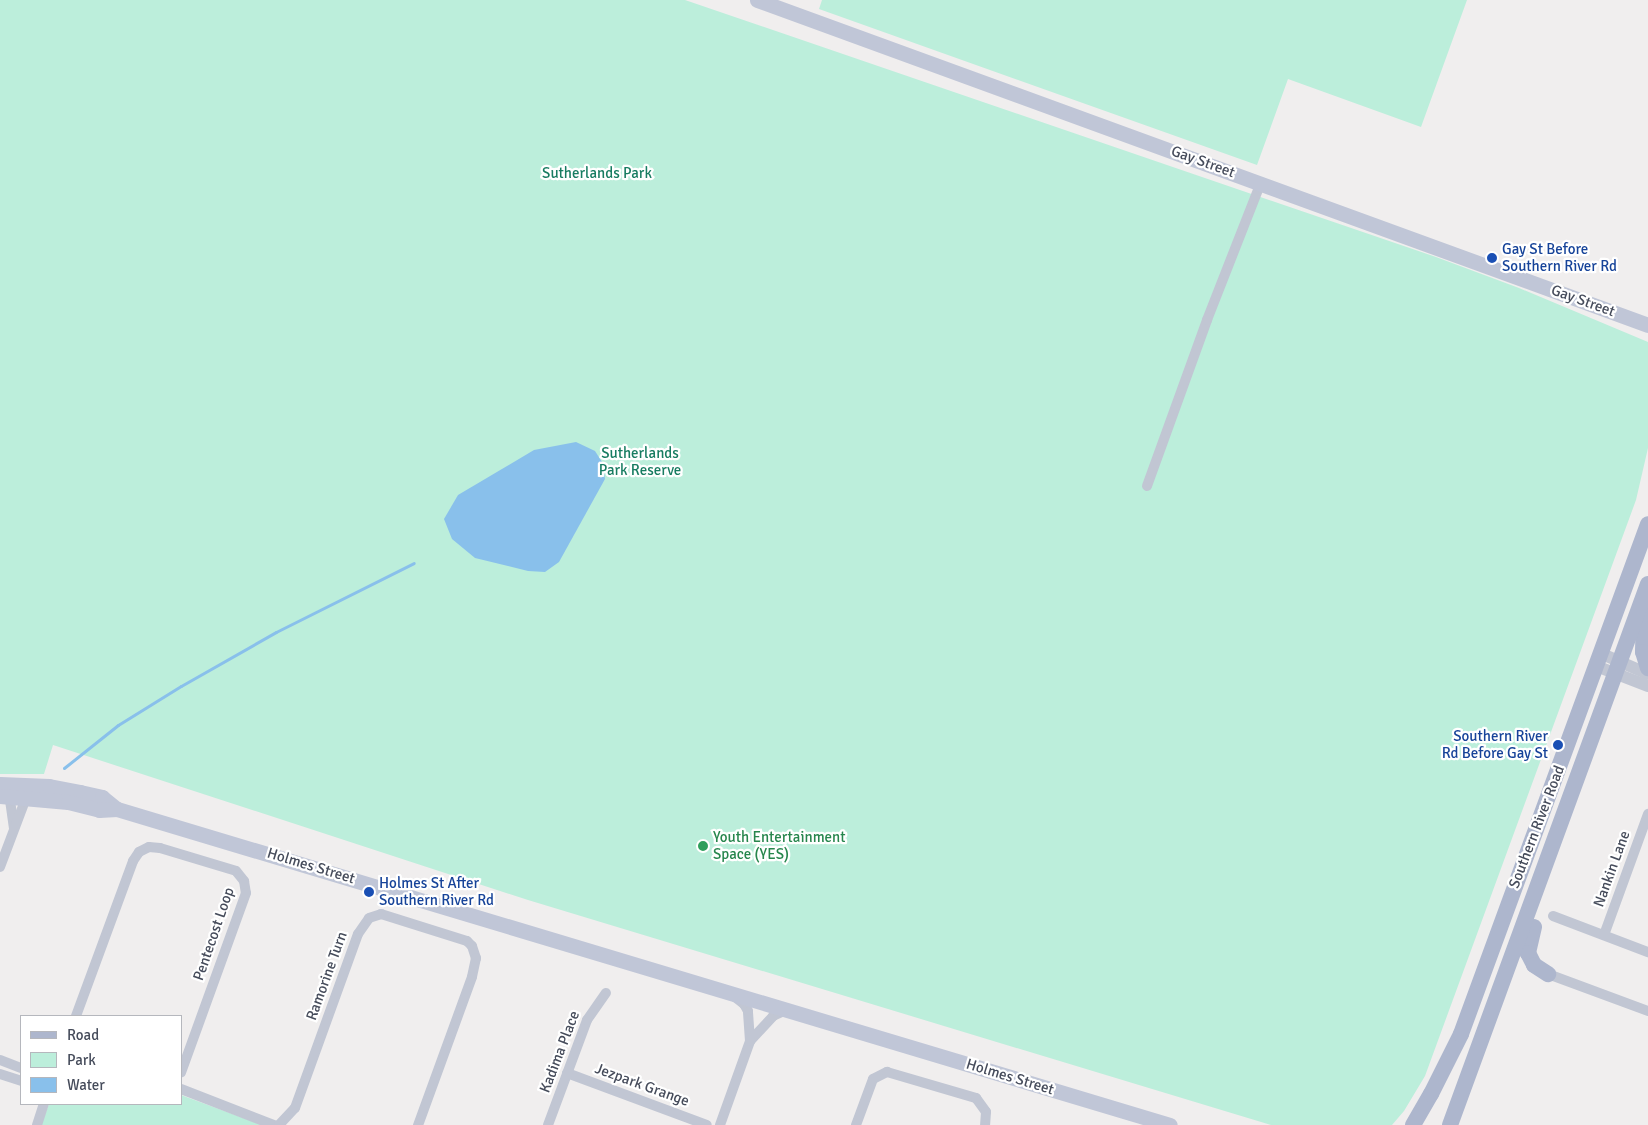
<!DOCTYPE html>
<html>
<head>
<meta charset="utf-8">
<style>
	body { margin:0 }
	#map { position:relative; width:1648px; height:1125px; overflow:hidden; background:#f0eeee; font-family:Signika,sans-serif }
	div>[style] { position:absolute }
	.green>* { inset:0; background:#bceedb }
	.water>* { inset:0; background:#89c0eb }
	.stream>* { height:3px; margin:-1.5px; padding:0 1.5px; transform-origin:1.5px; border-radius:1.5px; background:#89c0eb }
	.minor>* { height:10px; margin:-5px; padding:0 5px; transform-origin:5px; border-radius:5px; background:#c1c6d3 }
	.tertiary>* { height:12px; margin:-6px; padding:0 6px; transform-origin:6px; border-radius:6px; background:#c1c6d3 }
	.secondary>* { height:15px; margin:-7.5px; padding:0 7.5px; transform-origin:7.5px; border-radius:7.5px; background:#c0c6d7 }
	.primary>* { height:16px; margin:-8px; padding:0 8px; transform-origin:8px; border-radius:8px; background:#adb6cd }
	.dots>* { width:14px; height:14px; translate:-50% -50%; box-sizing:border-box; border:2px solid #fff; border-radius:50% }
	span { translate:-50% -50%; white-space:nowrap; text-align:center; line-height:1.15; -webkit-text-stroke:4.5px #fff; paint-order:stroke }
	.street-label { font-size:15px; color:#464c5b }
	.park-label { font-size:15px; color:#177c61 }
	.transit-label { font-size:15px; color:#164399 }
	.left { translate:0 -50%; text-align:left }
	.right { translate:-100% -50%; text-align:right }
	.leisure-label { font-size:15px; color:#27864d }
	.legend { position:absolute; left:20px; top:1015px; width:162px; height:90px; box-sizing:border-box; background:#fff; border:1px solid #b5b7bd; margin:0; padding:6px 9px; list-style:none; font-size:15px; color:#464c5b }
	.legend li { display:flex; align-items:center; gap:10px; height:25px }
	.legend b { width:25px; border:1px solid #b5b7bd }
</style>
</head>
<body>
<div id="map">
	<div class="green">
		<div style="clip-path:polygon(0 0,685px 0,1436px 257px,1519px 288px,1648px 342px,1648px 448px,1636px 500px,1425px 1076px,1404px 1111px,1392px 1125px,1271px 1125px,528px 900px,53px 745px,44px 774px,0 774px)"></div>
		<div style="clip-path:polygon(822px 0,1467px 0,1421px 127px,1288px 79px,1257px 165px,819px 9px)"></div>
		<div style="clip-path:polygon(181px 1095px,262px 1125px,41px 1125px,49px 1104px,181px 1104px)"></div>
	</div>
	<div class="water">
		<div style="clip-path:polygon(576px 442px,595px 451px,602px 462px,605px 479px,559px 562px,545px 572px,528px 571px,475px 558px,452px 539px,444px 519px,458px 495px,534px 450px)"></div>
	</div>
	<div class="stream">
		<div style="left:64px;top:768px;width:69px;rotate:-38.5deg"></div>
		<div style="left:118px;top:725px;width:74px;rotate:-31.8deg"></div>
		<div style="left:181px;top:686px;width:109px;rotate:-29.6deg"></div>
		<div style="left:276px;top:632px;width:154px;rotate:-26.6deg"></div>
	</div>
	<div class="minor">
		<div style="left:1147px;top:486px;width:177px;rotate:-70.1deg"></div>
		<div style="left:1207px;top:320px;width:148px;rotate:-68.6deg"></div>
		<div style="left:9px;top:793px;width:35px;rotate:82deg"></div>
		<div style="left:0;top:867px;width:79px;rotate:-69.3deg"></div>
		<div style="left:1553px;top:916px;width:102px;rotate:20.8deg"></div>
		<div style="left:1604px;top:935px;width:129px;rotate:-70deg"></div>
		<div style="left:1548px;top:974px;width:107px;rotate:20.3deg"></div>
		<div style="left:76px;top:1016px;width:165px;rotate:-69.8deg"></div>
		<div style="left:133px;top:861px;width:11px;rotate:-56deg"></div>
		<div style="left:139px;top:852px;width:11px;rotate:-27deg"></div>
		<div style="left:149px;top:847px;width:11px;rotate:5deg"></div>
		<div style="left:160px;top:848px;width:79px;rotate:16.8deg"></div>
		<div style="left:236px;top:871px;width:13px;rotate:51deg"></div>
		<div style="left:244px;top:881px;width:12px;rotate:81deg"></div>
		<div style="left:246px;top:893px;width:191px;rotate:109.9deg"></div>
		<div style="left:750px;top:1041px;width:34px;rotate:-47deg"></div>
		<div style="left:773px;top:1016px;width:14px;rotate:-25deg"></div>
		<div style="left:0;top:1060px;width:22px;rotate:21deg"></div>
		<div style="left:567px;top:1073px;width:149px;rotate:20.4deg"></div>
		<div style="left:0;top:1074px;width:22px;rotate:18deg"></div>
		<div style="left:181px;top:1089px;width:100px;rotate:21.2deg"></div>
		<div style="left:37px;top:1125px;width:22px;rotate:-72deg"></div>
		<div style="left:279px;top:1125px;width:23px;rotate:-47deg"></div>
		<div style="left:295px;top:1108px;width:185px;rotate:-70.1deg"></div>
		<div style="left:358px;top:934px;width:19px;rotate:-55deg"></div>
		<div style="left:369px;top:918px;width:13px;rotate:-18deg"></div>
		<div style="left:381px;top:914px;width:90px;rotate:17.4deg"></div>
		<div style="left:467px;top:941px;width:7px;rotate:45deg"></div>
		<div style="left:472px;top:946px;width:13px;rotate:72deg"></div>
		<div style="left:476px;top:958px;width:19px;rotate:102deg"></div>
		<div style="left:472px;top:977px;width:158px;rotate:110deg"></div>
		<div style="left:548px;top:1125px;width:112px;rotate:-69.6deg"></div>
		<div style="left:587px;top:1020px;width:33px;rotate:-55deg"></div>
		<div style="left:720px;top:1125px;width:89px;rotate:-70.3deg"></div>
		<div style="left:750px;top:1041px;width:30px;rotate:-94deg"></div>
		<div style="left:748px;top:1011px;width:8px;rotate:-120deg"></div>
		<div style="left:744px;top:1004px;width:11px;rotate:-142deg"></div>
		<div style="left:856px;top:1125px;width:49px;rotate:-69.7deg"></div>
		<div style="left:873px;top:1079px;width:16px;rotate:-27deg"></div>
		<div style="left:887px;top:1072px;width:93px;rotate:16.3deg"></div>
		<div style="left:976px;top:1098px;width:17px;rotate:54deg"></div>
		<div style="left:986px;top:1112px;width:13px;rotate:94deg"></div>
	</div>
	<div class="tertiary">
		<div style="left:1600px;top:653px;width:52px;rotate:23.6deg"></div>
		<div style="left:1596px;top:666px;width:56px;rotate:21deg"></div>
	</div>
	<div class="secondary">
		<div style="left:757px;top:0;width:948px;rotate:20.04deg"></div>
		<div style="left:0;top:784px;width:49px;rotate:2.3deg"></div>
		<div style="left:49px;top:786px;width:32px;rotate:11deg"></div>
		<div style="left:80px;top:792px;width:23px;rotate:13deg"></div>
		<div style="left:102px;top:797px;width:19px;rotate:39deg"></div>
		<div style="left:0;top:796px;width:68px;rotate:5deg"></div>
		<div style="left:68px;top:802px;width:32px;rotate:14deg"></div>
		<div style="left:99px;top:810px;width:18px;rotate:-3deg"></div>
		<div style="left:117px;top:809px;width:1099px;rotate:16.7deg"></div>
	</div>
	<div class="primary">
		<div style="left:1644px;top:608px;width:44px;rotate:91.3deg"></div>
		<div style="left:1643px;top:652px;width:17px;rotate:73deg"></div>
		<div style="left:1534px;top:927px;width:27px;rotate:103deg"></div>
		<div style="left:1528px;top:953px;width:13px;rotate:63deg"></div>
		<div style="left:1534px;top:965px;width:17px;rotate:33deg"></div>
		<div style="left:1413px;top:1125px;width:36px;rotate:-60deg"></div>
		<div style="left:1431px;top:1094px;width:67px;rotate:-63.4deg"></div>
		<div style="left:1461px;top:1034px;width:543px;rotate:-69.86deg"></div>
		<div style="left:1450px;top:1125px;width:576px;rotate:-69.9deg"></div>
	</div>
	<div class="dots">
		<div style="left:1492px;top:258px;background:#1a4fb4"></div>
		<div style="left:1558px;top:745px;background:#1a4fb4"></div>
		<div style="left:703px;top:846px;background:#2e9e5b"></div>
		<div style="left:369px;top:892px;background:#1a4fb4"></div>
	</div>
	<div class="street-label">
		<span style="left:1203px;top:162px;rotate:20deg">Gay Street</span>
		<span style="left:1583px;top:301px;rotate:20deg">Gay Street</span>
		<span style="left:1537px;top:827px;rotate:-69deg">Southern River Road</span>
		<span style="left:311px;top:866px;rotate:17deg">Holmes Street</span>
		<span style="left:1612px;top:869px;rotate:-70deg">Nankin Lane</span>
		<span style="left:214px;top:934px;rotate:-71deg">Pentecost Loop</span>
		<span style="left:327px;top:976px;rotate:-70deg">Ramorine Turn</span>
		<span style="left:560px;top:1052px;rotate:-69deg">Kadima Place</span>
		<span style="left:1010px;top:1077px;rotate:17deg">Holmes Street</span>
		<span style="left:642px;top:1085px;rotate:20deg">Jezpark Grange</span>
	</div>
	<div class="park-label">
		<span style="left:597px;top:174px">Sutherlands Park</span>
		<span style="left:640px;top:462px">Sutherlands<br>Park Reserve</span>
	</div>
	<div class="transit-label">
		<span class="left" style="left:1502px;top:258px">Gay St Before<br>Southern River Rd</span>
		<span class="right" style="left:1548px;top:745px">Southern River<br>Rd Before Gay St</span>
		<span class="left" style="left:379px;top:892px">Holmes St After<br>Southern River Rd</span>
	</div>
	<div class="leisure-label">
		<span class="left" style="left:713px;top:846px">Youth Entertainment<br>Space (YES)</span>
	</div>
	<ul class="legend">
	<li><b style="height:6px;background:#adb6cd"></b>Road</li>
	<li><b style="height:14px;background:#bceedb"></b>Park</li>
	<li><b style="height:14px;background:#89c0eb"></b>Water</li>
	</ul>
</div>
</body>
</html>
